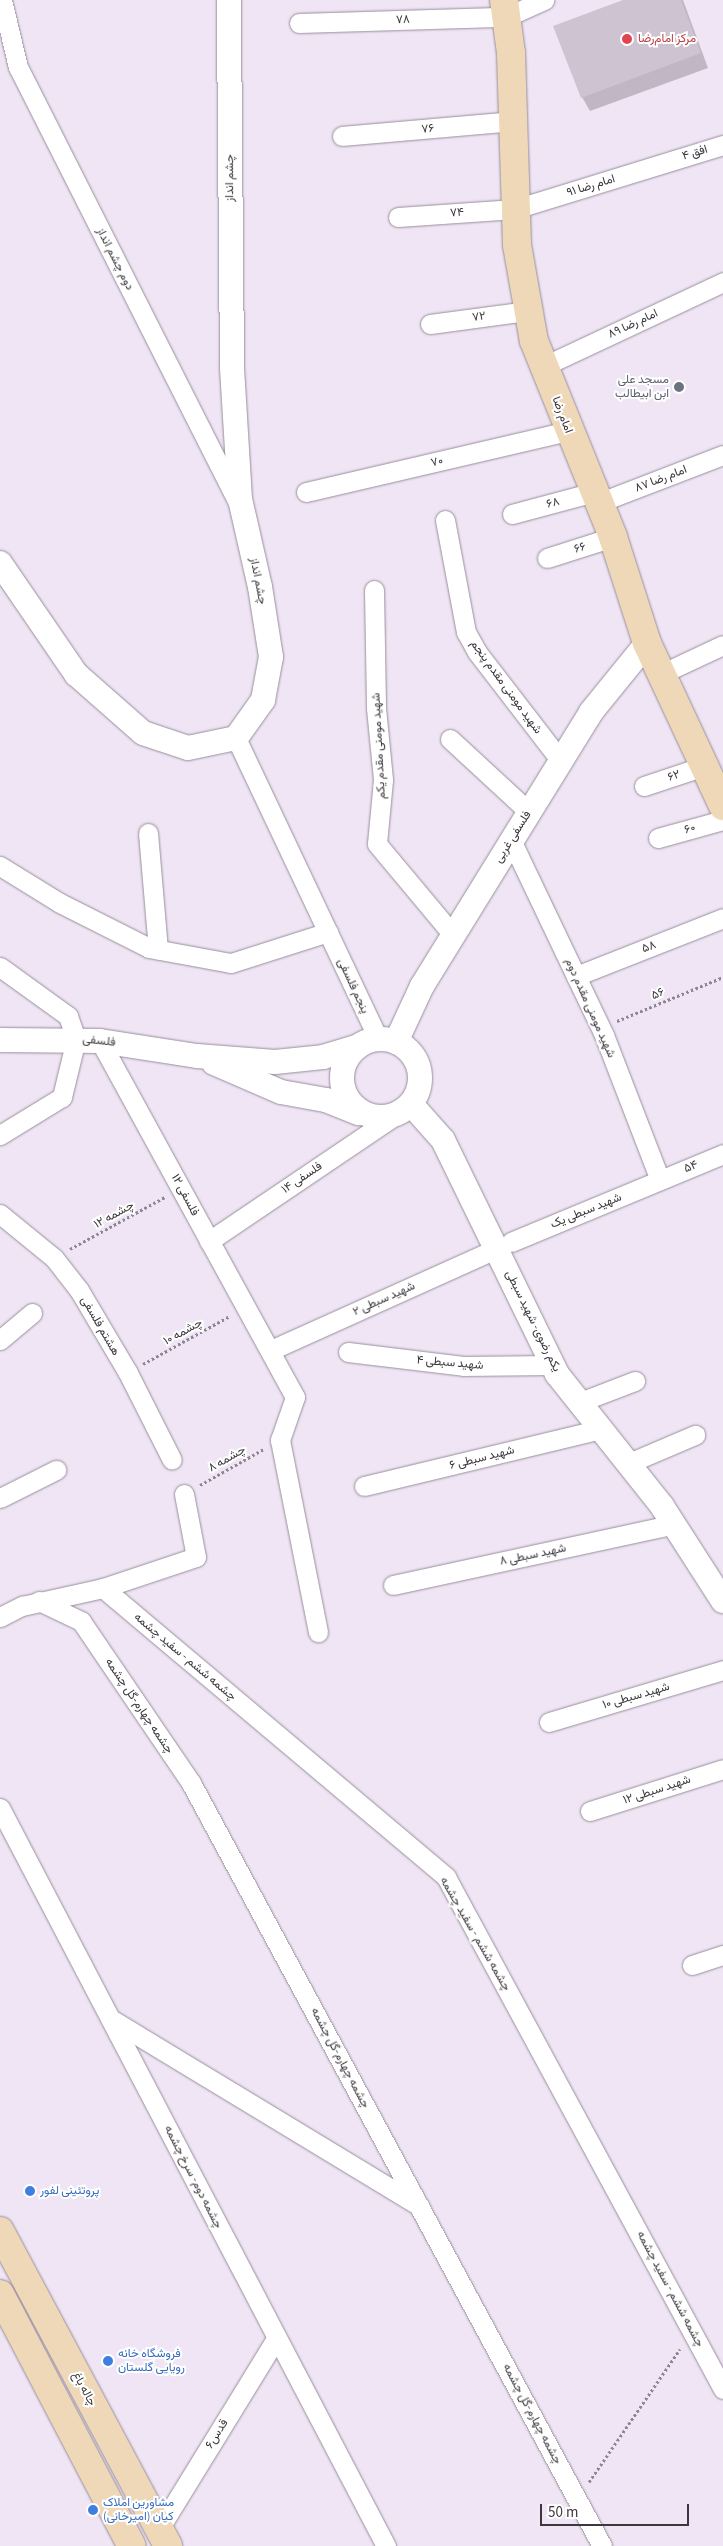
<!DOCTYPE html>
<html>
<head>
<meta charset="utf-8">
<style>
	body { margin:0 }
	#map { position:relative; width:723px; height:2546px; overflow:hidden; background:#efe5f4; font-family:"Source Sans 3",Vazirmatn,sans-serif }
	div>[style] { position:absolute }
	.shadow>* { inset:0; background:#0003 }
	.building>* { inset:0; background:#cdc3d1 }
	.path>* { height:3px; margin-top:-1.5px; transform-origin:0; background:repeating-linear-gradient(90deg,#8e8791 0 2.5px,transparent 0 5px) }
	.roads { filter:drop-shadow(0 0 1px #988e9b) drop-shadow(0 0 1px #988e9b) }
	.minor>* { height:19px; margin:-9.5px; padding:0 9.5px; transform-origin:9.5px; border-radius:9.5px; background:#fff }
	.tertiary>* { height:24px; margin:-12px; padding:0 12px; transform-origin:12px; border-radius:12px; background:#fff }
	.tertiary>.ring { margin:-12px; padding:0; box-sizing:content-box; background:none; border:24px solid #fff; border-radius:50% }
	.secondary>* { height:28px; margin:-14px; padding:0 14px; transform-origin:14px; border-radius:14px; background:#eed8b7 }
	.dots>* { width:14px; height:14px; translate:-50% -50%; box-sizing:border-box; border:2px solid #fff; border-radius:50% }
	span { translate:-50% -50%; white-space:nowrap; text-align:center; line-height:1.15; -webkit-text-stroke:4px #fff; paint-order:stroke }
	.street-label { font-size:12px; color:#3b373d }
	.health-label { font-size:12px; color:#be3a42 }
	.left { translate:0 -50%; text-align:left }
	.worship-label { font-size:12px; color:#5b616d }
	.right { translate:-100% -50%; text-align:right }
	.shop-label { font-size:12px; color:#366cbe }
	.scale { position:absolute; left:540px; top:2504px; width:149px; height:22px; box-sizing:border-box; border:2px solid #3b373d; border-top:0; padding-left:6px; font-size:15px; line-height:18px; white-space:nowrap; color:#3b373d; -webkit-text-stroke:4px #fff; paint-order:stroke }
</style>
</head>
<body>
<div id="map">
	<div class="shadow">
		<div style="clip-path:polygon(626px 0,683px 0,708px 68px,590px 111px,582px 97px)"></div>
	</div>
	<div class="building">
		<div style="clip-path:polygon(623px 0,681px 0,701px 53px,581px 98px,553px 26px)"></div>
	</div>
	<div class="path">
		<div style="left:617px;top:1021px;width:115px;rotate:-22.5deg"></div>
		<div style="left:70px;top:1249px;width:108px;rotate:-28.7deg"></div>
		<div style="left:143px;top:1364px;width:99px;rotate:-28.9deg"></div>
		<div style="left:200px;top:1485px;width:73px;rotate:-29.4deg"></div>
		<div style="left:589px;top:2482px;width:161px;rotate:-55.6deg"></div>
	</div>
	<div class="roads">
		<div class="minor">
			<div style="left:2px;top:0;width:69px;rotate:76.6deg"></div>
			<div style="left:18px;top:67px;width:487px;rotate:63.2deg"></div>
			<div style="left:299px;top:23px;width:207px;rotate:-1.7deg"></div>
			<div style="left:506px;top:17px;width:42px;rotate:-24.1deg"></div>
			<div style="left:342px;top:136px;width:172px;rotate:-5deg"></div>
			<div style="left:398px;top:217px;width:117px;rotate:-3.9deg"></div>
			<div style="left:515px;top:209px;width:218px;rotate:-17.1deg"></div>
			<div style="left:430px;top:324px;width:99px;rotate:-7.6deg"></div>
			<div style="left:544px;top:366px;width:198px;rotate:-25.1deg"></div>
			<div style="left:306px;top:492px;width:269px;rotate:-13.1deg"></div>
			<div style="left:598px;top:503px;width:134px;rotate:-21deg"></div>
			<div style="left:512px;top:514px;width:85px;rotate:-15deg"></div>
			<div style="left:445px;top:520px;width:114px;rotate:79.4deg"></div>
			<div style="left:466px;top:632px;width:23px;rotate:61deg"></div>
			<div style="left:477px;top:652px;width:138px;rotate:52.4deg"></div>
			<div style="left:547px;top:558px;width:69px;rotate:-17.7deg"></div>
			<div style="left:374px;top:590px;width:118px;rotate:89deg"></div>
			<div style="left:376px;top:708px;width:72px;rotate:84.4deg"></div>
			<div style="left:383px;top:780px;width:64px;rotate:95.4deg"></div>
			<div style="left:377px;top:844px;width:119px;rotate:50.1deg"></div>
			<div style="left:661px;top:674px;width:68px;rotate:-25.1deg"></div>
			<div style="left:236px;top:738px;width:334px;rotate:64.7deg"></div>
			<div style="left:450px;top:739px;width:108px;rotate:42.7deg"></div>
			<div style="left:644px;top:786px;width:63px;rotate:-18.4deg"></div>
			<div style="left:148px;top:833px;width:117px;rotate:85.1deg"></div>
			<div style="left:658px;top:838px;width:67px;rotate:-15.5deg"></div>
			<div style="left:511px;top:840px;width:216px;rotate:64.5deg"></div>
			<div style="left:604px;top:1035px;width:155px;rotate:68.9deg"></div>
			<div style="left:0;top:866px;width:70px;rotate:31.7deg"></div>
			<div style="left:60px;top:903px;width:100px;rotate:26.8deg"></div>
			<div style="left:149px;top:948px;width:83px;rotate:10.4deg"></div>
			<div style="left:231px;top:963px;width:102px;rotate:-17.7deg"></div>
			<div style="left:0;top:967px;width:84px;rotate:35.8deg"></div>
			<div style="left:68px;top:1016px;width:24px;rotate:71deg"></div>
			<div style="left:76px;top:1039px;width:60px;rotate:103.6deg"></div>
			<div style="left:62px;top:1097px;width:73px;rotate:148.5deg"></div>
			<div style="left:576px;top:976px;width:158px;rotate:-21.5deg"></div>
			<div style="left:100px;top:1041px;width:406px;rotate:61.3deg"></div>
			<div style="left:295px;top:1397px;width:46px;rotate:109.2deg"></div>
			<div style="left:280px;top:1440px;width:196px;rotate:78.8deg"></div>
			<div style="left:0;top:1214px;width:70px;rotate:39.2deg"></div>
			<div style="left:54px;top:1258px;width:41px;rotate:52deg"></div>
			<div style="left:79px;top:1290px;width:96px;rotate:59.4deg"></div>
			<div style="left:128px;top:1373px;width:97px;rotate:63.2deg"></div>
			<div style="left:209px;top:1241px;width:223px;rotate:-34deg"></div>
			<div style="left:511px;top:1242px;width:230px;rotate:-22.5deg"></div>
			<div style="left:0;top:1340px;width:42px;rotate:-40.2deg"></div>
			<div style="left:271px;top:1350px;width:249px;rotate:-24.2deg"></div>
			<div style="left:348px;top:1352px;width:116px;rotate:6.9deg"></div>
			<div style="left:463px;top:1366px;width:90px;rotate:-0.6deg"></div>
			<div style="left:580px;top:1402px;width:59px;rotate:-20.9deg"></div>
			<div style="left:629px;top:1463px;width:72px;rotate:-23deg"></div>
			<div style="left:364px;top:1486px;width:244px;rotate:-13.5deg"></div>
			<div style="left:0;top:1498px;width:63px;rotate:-26.6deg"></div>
			<div style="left:393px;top:1585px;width:288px;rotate:-12.2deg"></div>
			<div style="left:103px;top:1588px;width:98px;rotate:-18.4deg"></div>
			<div style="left:196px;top:1557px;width:64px;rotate:-100.8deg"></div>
			<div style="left:39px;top:1601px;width:47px;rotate:25.5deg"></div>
			<div style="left:81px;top:1621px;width:196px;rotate:55.8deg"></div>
			<div style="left:191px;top:1783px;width:867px;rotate:61.69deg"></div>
			<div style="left:0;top:1617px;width:25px;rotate:-27deg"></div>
			<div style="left:22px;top:1606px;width:83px;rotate:-12.5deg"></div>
			<div style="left:103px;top:1588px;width:449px;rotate:40.1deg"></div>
			<div style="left:446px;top:1877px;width:582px;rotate:61.59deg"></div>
			<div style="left:549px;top:1722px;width:182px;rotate:-16.6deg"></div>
			<div style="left:0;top:1808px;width:833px;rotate:62.39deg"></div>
			<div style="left:590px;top:1811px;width:139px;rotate:-17.5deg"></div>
			<div style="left:692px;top:1965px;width:33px;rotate:-18deg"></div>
			<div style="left:114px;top:2021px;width:357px;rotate:31.2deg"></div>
			<div style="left:159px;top:2529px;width:223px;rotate:-58.4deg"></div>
		</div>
		<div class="tertiary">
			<div style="left:0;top:563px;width:135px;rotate:55.6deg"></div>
			<div style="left:76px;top:674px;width:89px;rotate:41.4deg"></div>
			<div style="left:143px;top:733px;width:47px;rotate:18.4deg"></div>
			<div style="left:188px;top:748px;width:49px;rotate:-11.8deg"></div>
			<div style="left:236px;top:738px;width:47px;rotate:-54.6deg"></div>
			<div style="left:263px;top:700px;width:44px;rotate:-79.5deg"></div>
			<div style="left:271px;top:657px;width:71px;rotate:-98.9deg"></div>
			<div style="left:260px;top:587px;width:90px;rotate:-102.8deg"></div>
			<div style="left:240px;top:499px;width:132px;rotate:-93.5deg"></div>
			<div style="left:232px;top:367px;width:367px;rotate:-90.5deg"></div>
			<div class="ring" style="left:342px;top:1039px;width:54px;height:54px"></div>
			<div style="left:0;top:1040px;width:100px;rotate:0.6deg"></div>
			<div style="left:100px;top:1041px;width:98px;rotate:8.8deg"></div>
			<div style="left:197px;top:1056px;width:78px;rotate:4.4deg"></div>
			<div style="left:275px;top:1062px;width:48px;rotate:-5.9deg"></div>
			<div style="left:323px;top:1057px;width:37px;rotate:-17deg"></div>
			<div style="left:396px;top:1042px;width:62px;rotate:-65.1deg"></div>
			<div style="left:422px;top:986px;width:322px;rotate:-58.3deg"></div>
			<div style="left:591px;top:712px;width:89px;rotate:-50.9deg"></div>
			<div style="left:214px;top:1063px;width:73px;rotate:23.4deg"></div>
			<div style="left:281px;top:1092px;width:46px;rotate:10.1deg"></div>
			<div style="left:326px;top:1100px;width:35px;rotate:22deg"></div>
			<div style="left:411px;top:1104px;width:48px;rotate:48.4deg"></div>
			<div style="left:443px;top:1140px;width:260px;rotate:64deg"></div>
			<div style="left:557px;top:1374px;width:169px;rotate:51.5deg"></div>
			<div style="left:662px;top:1506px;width:113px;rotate:57.3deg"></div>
		</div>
		<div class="secondary">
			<div style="left:504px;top:0;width:53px;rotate:82.5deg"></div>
			<div style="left:511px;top:53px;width:192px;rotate:88.2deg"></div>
			<div style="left:517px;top:245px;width:97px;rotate:80deg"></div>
			<div style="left:534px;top:341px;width:211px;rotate:68deg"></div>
			<div style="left:613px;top:537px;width:111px;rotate:72.2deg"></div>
			<div style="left:647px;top:643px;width:180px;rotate:65deg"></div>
			<div style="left:0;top:2231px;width:357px;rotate:61.9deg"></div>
			<div style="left:0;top:2294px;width:284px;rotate:62.4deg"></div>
		</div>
	</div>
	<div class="dots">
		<div style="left:627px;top:39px;background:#e0444e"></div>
		<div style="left:679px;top:387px;background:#6b7280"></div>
		<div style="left:30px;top:2191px;background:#3f7fe0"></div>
		<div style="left:108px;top:2361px;background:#3f7fe0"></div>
		<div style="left:93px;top:2510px;background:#3f7fe0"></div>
	</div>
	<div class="street-label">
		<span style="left:403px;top:20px;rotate:-2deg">۷۸</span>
		<span style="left:428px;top:129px;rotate:-5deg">۷۶</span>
		<span style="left:695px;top:153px;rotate:-17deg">افق ۴</span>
		<span style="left:230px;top:178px;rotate:-90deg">چشم انداز</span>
		<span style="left:591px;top:186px;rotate:-17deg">امام رضا ۹۱</span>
		<span style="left:457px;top:213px;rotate:-4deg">۷۴</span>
		<span style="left:115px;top:259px;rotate:63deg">دوم چشم انداز</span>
		<span style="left:479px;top:317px;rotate:-8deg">۷۲</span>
		<span style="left:633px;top:324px;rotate:-25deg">امام رضا ۸۹</span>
		<span style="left:562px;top:415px;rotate:69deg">امام رضا</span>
		<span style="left:437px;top:462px;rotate:-13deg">۷۰</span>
		<span style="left:661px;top:479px;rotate:-21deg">امام رضا ۸۷</span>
		<span style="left:553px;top:503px;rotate:-15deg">۶۸</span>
		<span style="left:580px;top:548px;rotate:-18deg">۶۶</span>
		<span style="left:258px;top:581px;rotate:79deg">چشم انداز</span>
		<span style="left:506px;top:687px;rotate:54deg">شهید مومنی مقدم پنجم</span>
		<span style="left:379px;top:746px;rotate:-93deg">شهید مومنی مقدم یکم</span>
		<span style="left:674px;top:776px;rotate:-19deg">۶۲</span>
		<span style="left:690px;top:829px;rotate:-16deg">۶۰</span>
		<span style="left:513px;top:837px;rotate:-58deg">فلسفی غربی</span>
		<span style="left:649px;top:947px;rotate:-22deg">۵۸</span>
		<span style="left:353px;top:986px;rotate:65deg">پنجم فلسفی</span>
		<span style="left:658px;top:994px;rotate:-23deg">۵۶</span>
		<span style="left:590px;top:1008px;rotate:66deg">شهید مومنی مقدم دوم</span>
		<span style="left:99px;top:1041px;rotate:6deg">فلسفی</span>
		<span style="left:691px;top:1167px;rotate:-23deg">۵۴</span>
		<span style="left:302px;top:1178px;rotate:-34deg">۱۴ فلسفی</span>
		<span style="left:185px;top:1195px;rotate:62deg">۱۲ فلسفی</span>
		<span style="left:586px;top:1211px;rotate:-22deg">شهید سبطی یک</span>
		<span style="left:114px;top:1215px;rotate:-29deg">۱۲ چشمه</span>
		<span style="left:384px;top:1299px;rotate:-24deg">۲ شهید سبطی</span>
		<span style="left:533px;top:1321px;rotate:64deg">یکم رضوی- شهید سبطی</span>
		<span style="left:100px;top:1326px;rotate:60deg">هشتم فلسفی</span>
		<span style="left:183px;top:1332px;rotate:-29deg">۱۰ چشمه</span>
		<span style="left:450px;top:1363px;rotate:5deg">۴ شهید سبطی</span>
		<span style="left:482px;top:1458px;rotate:-14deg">۶ شهید سبطی</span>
		<span style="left:227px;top:1459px;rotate:-30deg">۸ چشمه</span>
		<span style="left:533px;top:1555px;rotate:-12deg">۸ شهید سبطی</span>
		<span style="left:185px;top:1657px;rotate:40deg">چشمه ششم - سفید چشمه</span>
		<span style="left:636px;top:1696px;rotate:-16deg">۱۰ شهید سبطی</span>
		<span style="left:139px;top:1706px;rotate:56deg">چشمه چهارم-گل چشمه</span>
		<span style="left:657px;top:1790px;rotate:-18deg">۱۲ شهید سبطی</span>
		<span style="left:475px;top:1934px;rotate:60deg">چشمه ششم - سفید چشمه</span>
		<span style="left:340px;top:2058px;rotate:62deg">چشمه چهارم-گل چشمه</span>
		<span style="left:193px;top:2177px;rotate:63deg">چشمه دوم- سرخ چشمه</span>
		<span style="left:670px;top:2289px;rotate:62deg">چشمه ششم - سفید چشمه</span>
		<span style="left:84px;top:2389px;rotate:62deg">چاله باغ</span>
		<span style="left:532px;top:2414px;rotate:62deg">چشمه چهارم-گل چشمه</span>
		<span style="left:217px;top:2434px;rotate:-58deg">قدس۶</span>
	</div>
	<div class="health-label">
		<span class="left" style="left:638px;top:39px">مرکز امام‌رضا</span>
	</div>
	<div class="worship-label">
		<span class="right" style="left:669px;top:387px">مسجد علی<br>ابن ابیطالب</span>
	</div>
	<div class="shop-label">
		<span class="left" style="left:40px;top:2191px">پروتئینی لفور</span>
		<span class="left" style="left:118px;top:2361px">فروشگاه خانه<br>رویایی گلستان</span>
		<span class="left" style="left:103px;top:2510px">مشاورین املاک<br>کیان (امیرخانی)</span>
	</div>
	<div class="scale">50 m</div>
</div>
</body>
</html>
